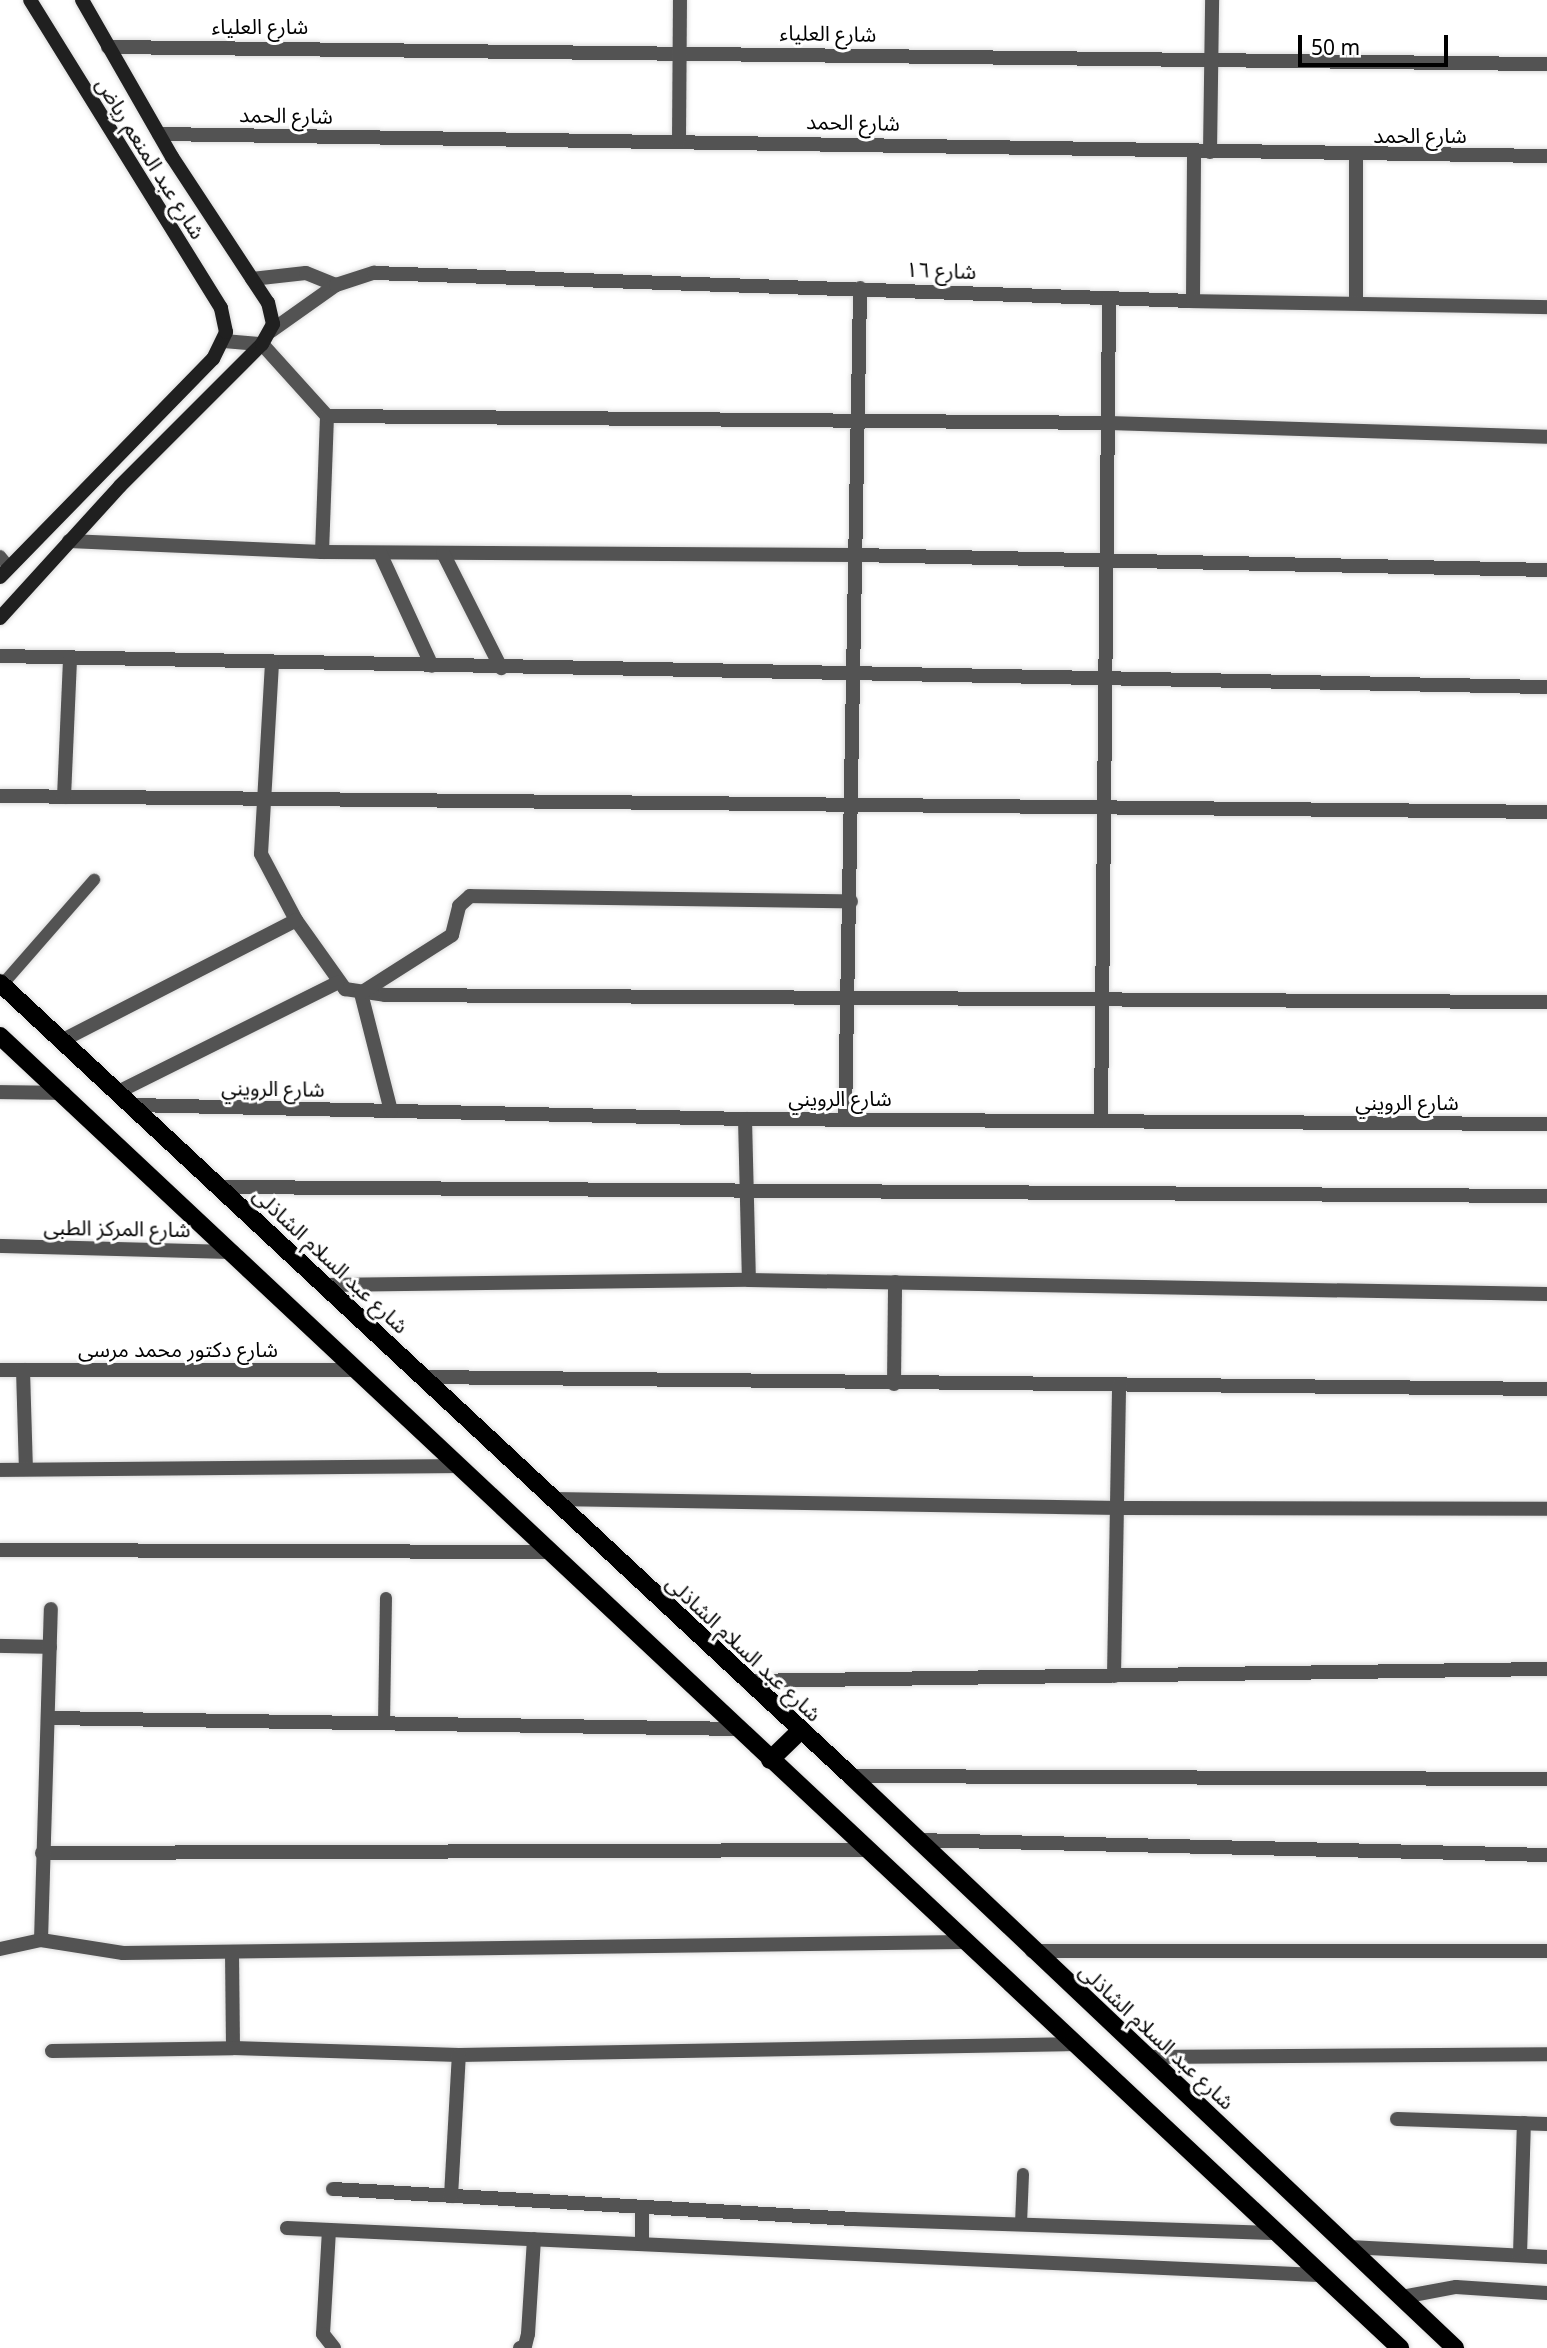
<!DOCTYPE html>
<html>
<head>
<meta charset="utf-8">
<style>
	body { margin:0 }
	#map { position:relative; width:1547px; height:2348px; overflow:hidden; background:#fff; font-family:"Noto Sans","Noto Sans Arabic",sans-serif }
	div>[style] { position:absolute }
	.roads { filter:drop-shadow(0 0 2px #dbdbdb) drop-shadow(0 0 2px #dbdbdb) }
	.lane>* { height:12px; margin:-6px; padding:0 6px; transform-origin:6px; border-radius:6px; background:#535353 }
	.street>* { height:14px; margin:-7px; padding:0 7px; transform-origin:7px; border-radius:7px; background:#535353 }
	.secondary>* { height:14px; margin:-7px; padding:0 7px; transform-origin:7px; border-radius:7px; background:#202020 }
	.primary>* { height:18px; margin:-9px; padding:0 9px; transform-origin:9px; border-radius:9px; background:#000 }
	span { translate:-50% -50%; white-space:nowrap; text-align:center; line-height:1.15; -webkit-text-stroke:6px #fff; paint-order:stroke }
	.street-label { font-size:21px; color:#000 }
	.scale { position:absolute; left:1298px; top:35px; width:150px; height:32px; box-sizing:border-box; border:4px solid #000; border-top:0; padding-left:9px; font-size:21px; line-height:24px; white-space:nowrap; color:#000; -webkit-text-stroke:5px #fff; paint-order:stroke }
</style>
</head>
<body>
<div id="map">
	<div class="roads">
		<div class="lane">
			<div style="left:0;top:556px;width:14px;rotate:51deg"></div>
			<div style="left:2px;top:985px;width:140px;rotate:-48.8deg"></div>
			<div style="left:384px;top:1724px;width:126px;rotate:-89.1deg"></div>
			<div style="left:1021px;top:2224px;width:50px;rotate:-87.7deg"></div>
		</div>
		<div class="street">
			<div style="left:108px;top:47px;width:1439px;rotate:0.68deg"></div>
			<div style="left:159px;top:134px;width:1388px;rotate:0.91deg"></div>
			<div style="left:679px;top:140px;width:140px;rotate:-89.6deg"></div>
			<div style="left:1210px;top:152px;width:152px;rotate:-89.2deg"></div>
			<div style="left:252px;top:279px;width:54px;rotate:-6.3deg"></div>
			<div style="left:306px;top:273px;width:32px;rotate:22deg"></div>
			<div style="left:1193px;top:301px;width:149px;rotate:-89.6deg"></div>
			<div style="left:1356px;top:303px;width:147px;rotate:-90deg"></div>
			<div style="left:271px;top:331px;width:80px;rotate:-35.3deg"></div>
			<div style="left:336px;top:285px;width:40px;rotate:-18deg"></div>
			<div style="left:374px;top:273px;width:819px;rotate:1.96deg"></div>
			<div style="left:1193px;top:301px;width:354px;rotate:1deg"></div>
			<div style="left:224px;top:341px;width:38px;rotate:5deg"></div>
			<div style="left:262px;top:344px;width:97px;rotate:47.9deg"></div>
			<div style="left:327px;top:416px;width:136px;rotate:92.1deg"></div>
			<div style="left:327px;top:416px;width:781px;rotate:0.51deg"></div>
			<div style="left:1108px;top:423px;width:439px;rotate:1.8deg"></div>
			<div style="left:69px;top:541px;width:253px;rotate:2.5deg"></div>
			<div style="left:322px;top:552px;width:534px;rotate:0.32deg"></div>
			<div style="left:856px;top:555px;width:691px;rotate:1.24deg"></div>
			<div style="left:380px;top:553px;width:124px;rotate:65.3deg"></div>
			<div style="left:443px;top:553px;width:129px;rotate:63.2deg"></div>
			<div style="left:0;top:656px;width:1547px;rotate:1.15deg"></div>
			<div style="left:272px;top:663px;width:191px;rotate:93.3deg"></div>
			<div style="left:261px;top:854px;width:75px;rotate:62.1deg"></div>
			<div style="left:296px;top:920px;width:85px;rotate:54.6deg"></div>
			<div style="left:345px;top:989px;width:40px;rotate:8.5deg"></div>
			<div style="left:385px;top:995px;width:1162px;rotate:0.35deg"></div>
			<div style="left:0;top:796px;width:1547px;rotate:0.59deg"></div>
			<div style="left:64px;top:797px;width:139px;rotate:-87.5deg"></div>
			<div style="left:63px;top:1040px;width:262px;rotate:-27.2deg"></div>
			<div style="left:0;top:1092px;width:64px;rotate:0.9deg"></div>
			<div style="left:118px;top:1092px;width:245px;rotate:-26.5deg"></div>
			<div style="left:133px;top:1105px;width:612px;rotate:1.31deg"></div>
			<div style="left:745px;top:1119px;width:802px;rotate:0.36deg"></div>
			<div style="left:391px;top:1111px;width:122px;rotate:-104.3deg"></div>
			<div style="left:361px;top:993px;width:108px;rotate:-32.5deg"></div>
			<div style="left:452px;top:935px;width:30px;rotate:-76deg"></div>
			<div style="left:459px;top:906px;width:15px;rotate:-42deg"></div>
			<div style="left:470px;top:896px;width:381px;rotate:0.8deg"></div>
			<div style="left:845px;top:1118px;width:830px;rotate:-88.96deg"></div>
			<div style="left:745px;top:1119px;width:161px;rotate:88.6deg"></div>
			<div style="left:1101px;top:1121px;width:823px;rotate:-89.44deg"></div>
			<div style="left:219px;top:1187px;width:1328px;rotate:0.39deg"></div>
			<div style="left:0;top:1246px;width:233px;rotate:1.5deg"></div>
			<div style="left:324px;top:1285px;width:425px;rotate:-0.7deg"></div>
			<div style="left:749px;top:1280px;width:798px;rotate:1.01deg"></div>
			<div style="left:0;top:1370px;width:356px"></div>
			<div style="left:23px;top:1370px;width:99px;rotate:88.3deg"></div>
			<div style="left:422px;top:1377px;width:1125px;rotate:0.61deg"></div>
			<div style="left:894px;top:1384px;width:102px;rotate:-89.4deg"></div>
			<div style="left:0;top:1470px;width:458px;rotate:-0.5deg"></div>
			<div style="left:553px;top:1499px;width:567px;rotate:0.91deg"></div>
			<div style="left:1120px;top:1508px;width:427px;rotate:0.1deg"></div>
			<div style="left:0;top:1550px;width:546px;rotate:0.21deg"></div>
			<div style="left:0;top:1646px;width:50px;rotate:1.1deg"></div>
			<div style="left:1114px;top:1676px;width:291px;rotate:-89deg"></div>
			<div style="left:746px;top:1681px;width:801px;rotate:-0.86deg"></div>
			<div style="left:48px;top:1718px;width:689px;rotate:0.91deg"></div>
			<div style="left:851px;top:1776px;width:696px;rotate:0.25deg"></div>
			<div style="left:916px;top:1840px;width:631px;rotate:1.36deg"></div>
			<div style="left:42px;top:1853px;width:825px;rotate:-0.21deg"></div>
			<div style="left:41px;top:1940px;width:331px;rotate:-88.3deg"></div>
			<div style="left:0;top:1949px;width:42px;rotate:-12.4deg"></div>
			<div style="left:41px;top:1940px;width:83px;rotate:9deg"></div>
			<div style="left:123px;top:1953px;width:840px;rotate:-0.75deg"></div>
			<div style="left:1032px;top:1951px;width:515px"></div>
			<div style="left:232px;top:1952px;width:96px;rotate:89.4deg"></div>
			<div style="left:52px;top:2051px;width:181px;rotate:-0.9deg"></div>
			<div style="left:233px;top:2048px;width:226px;rotate:1.8deg"></div>
			<div style="left:459px;top:2055px;width:619px;rotate:-1.02deg"></div>
			<div style="left:1146px;top:2057px;width:401px;rotate:-0.4deg"></div>
			<div style="left:1397px;top:2119px;width:150px;rotate:1.9deg"></div>
			<div style="left:333px;top:2189px;width:521px;rotate:3.3deg"></div>
			<div style="left:853px;top:2219px;width:420px;rotate:1.9deg"></div>
			<div style="left:451px;top:2196px;width:141px;rotate:-86.8deg"></div>
			<div style="left:287px;top:2228px;width:1034px;rotate:2.61deg"></div>
			<div style="left:329px;top:2230px;width:104px;rotate:93.3deg"></div>
			<div style="left:323px;top:2334px;width:18px;rotate:52deg"></div>
			<div style="left:642px;top:2244px;width:37px;rotate:-90deg"></div>
			<div style="left:1349px;top:2247px;width:198px;rotate:2.9deg"></div>
			<div style="left:1520px;top:2255px;width:132px;rotate:-88.3deg"></div>
			<div style="left:1402px;top:2297px;width:55px;rotate:-10.5deg"></div>
			<div style="left:1456px;top:2287px;width:91px;rotate:3.8deg"></div>
			<div style="left:520px;top:2348px;width:5px;rotate:-22deg"></div>
			<div style="left:525px;top:2346px;width:12px;rotate:-76deg"></div>
			<div style="left:528px;top:2334px;width:95px;rotate:-86.4deg"></div>
		</div>
		<div class="secondary">
			<div style="left:0;top:577px;width:305px;rotate:-45.7deg"></div>
			<div style="left:213px;top:359px;width:30px;rotate:-64deg"></div>
			<div style="left:226px;top:332px;width:25px;rotate:-102deg"></div>
			<div style="left:221px;top:308px;width:362px;rotate:-121.8deg"></div>
			<div style="left:0;top:618px;width:178px;rotate:-47.7deg"></div>
			<div style="left:120px;top:486px;width:201px;rotate:-45deg"></div>
			<div style="left:262px;top:344px;width:23px;rotate:-61deg"></div>
			<div style="left:273px;top:324px;width:22px;rotate:-103deg"></div>
			<div style="left:268px;top:303px;width:175px;rotate:-123.3deg"></div>
			<div style="left:172px;top:157px;width:181px;rotate:-119.8deg"></div>
		</div>
		<div class="primary">
			<div style="left:0;top:983px;width:1163px;rotate:42.98deg"></div>
			<div style="left:851px;top:1776px;width:832px;rotate:43.44deg"></div>
			<div style="left:0;top:1036px;width:1919px;rotate:43.14deg"></div>
			<div style="left:770px;top:1760px;width:42px;rotate:-44deg"></div>
		</div>
	</div>
	<div class="street-label">
		<span style="left:260px;top:26px">شارع العلياء</span>
		<span style="left:828px;top:33px;rotate:1deg">شارع العلياء</span>
		<span style="left:286px;top:115px;rotate:1deg">شارع الحمد</span>
		<span style="left:853px;top:122px;rotate:1deg">شارع الحمد</span>
		<span style="left:1420px;top:135px">شارع الحمد</span>
		<span style="left:151px;top:158px;rotate:58deg">شارع عبد المنعم رياض</span>
		<span style="left:941px;top:270px;rotate:2deg">شارع ١٦</span>
		<span style="left:273px;top:1088px;rotate:1deg">شارع الرويني</span>
		<span style="left:840px;top:1098px">شارع الرويني</span>
		<span style="left:1407px;top:1102px">شارع الرويني</span>
		<span style="left:117px;top:1228px;rotate:1deg">شارع المركز الطبى</span>
		<span style="left:331px;top:1260px;rotate:43deg">شارع عبد السلام الشاذلى</span>
		<span style="left:178px;top:1349px">شارع دكتور محمد مرسى</span>
		<span style="left:744px;top:1648px;rotate:43deg">شارع عبد السلام الشاذلى</span>
		<span style="left:1157px;top:2036px;rotate:43deg">شارع عبد السلام الشاذلى</span>
	</div>
	<div class="scale">50 m</div>
</div>
</body>
</html>
